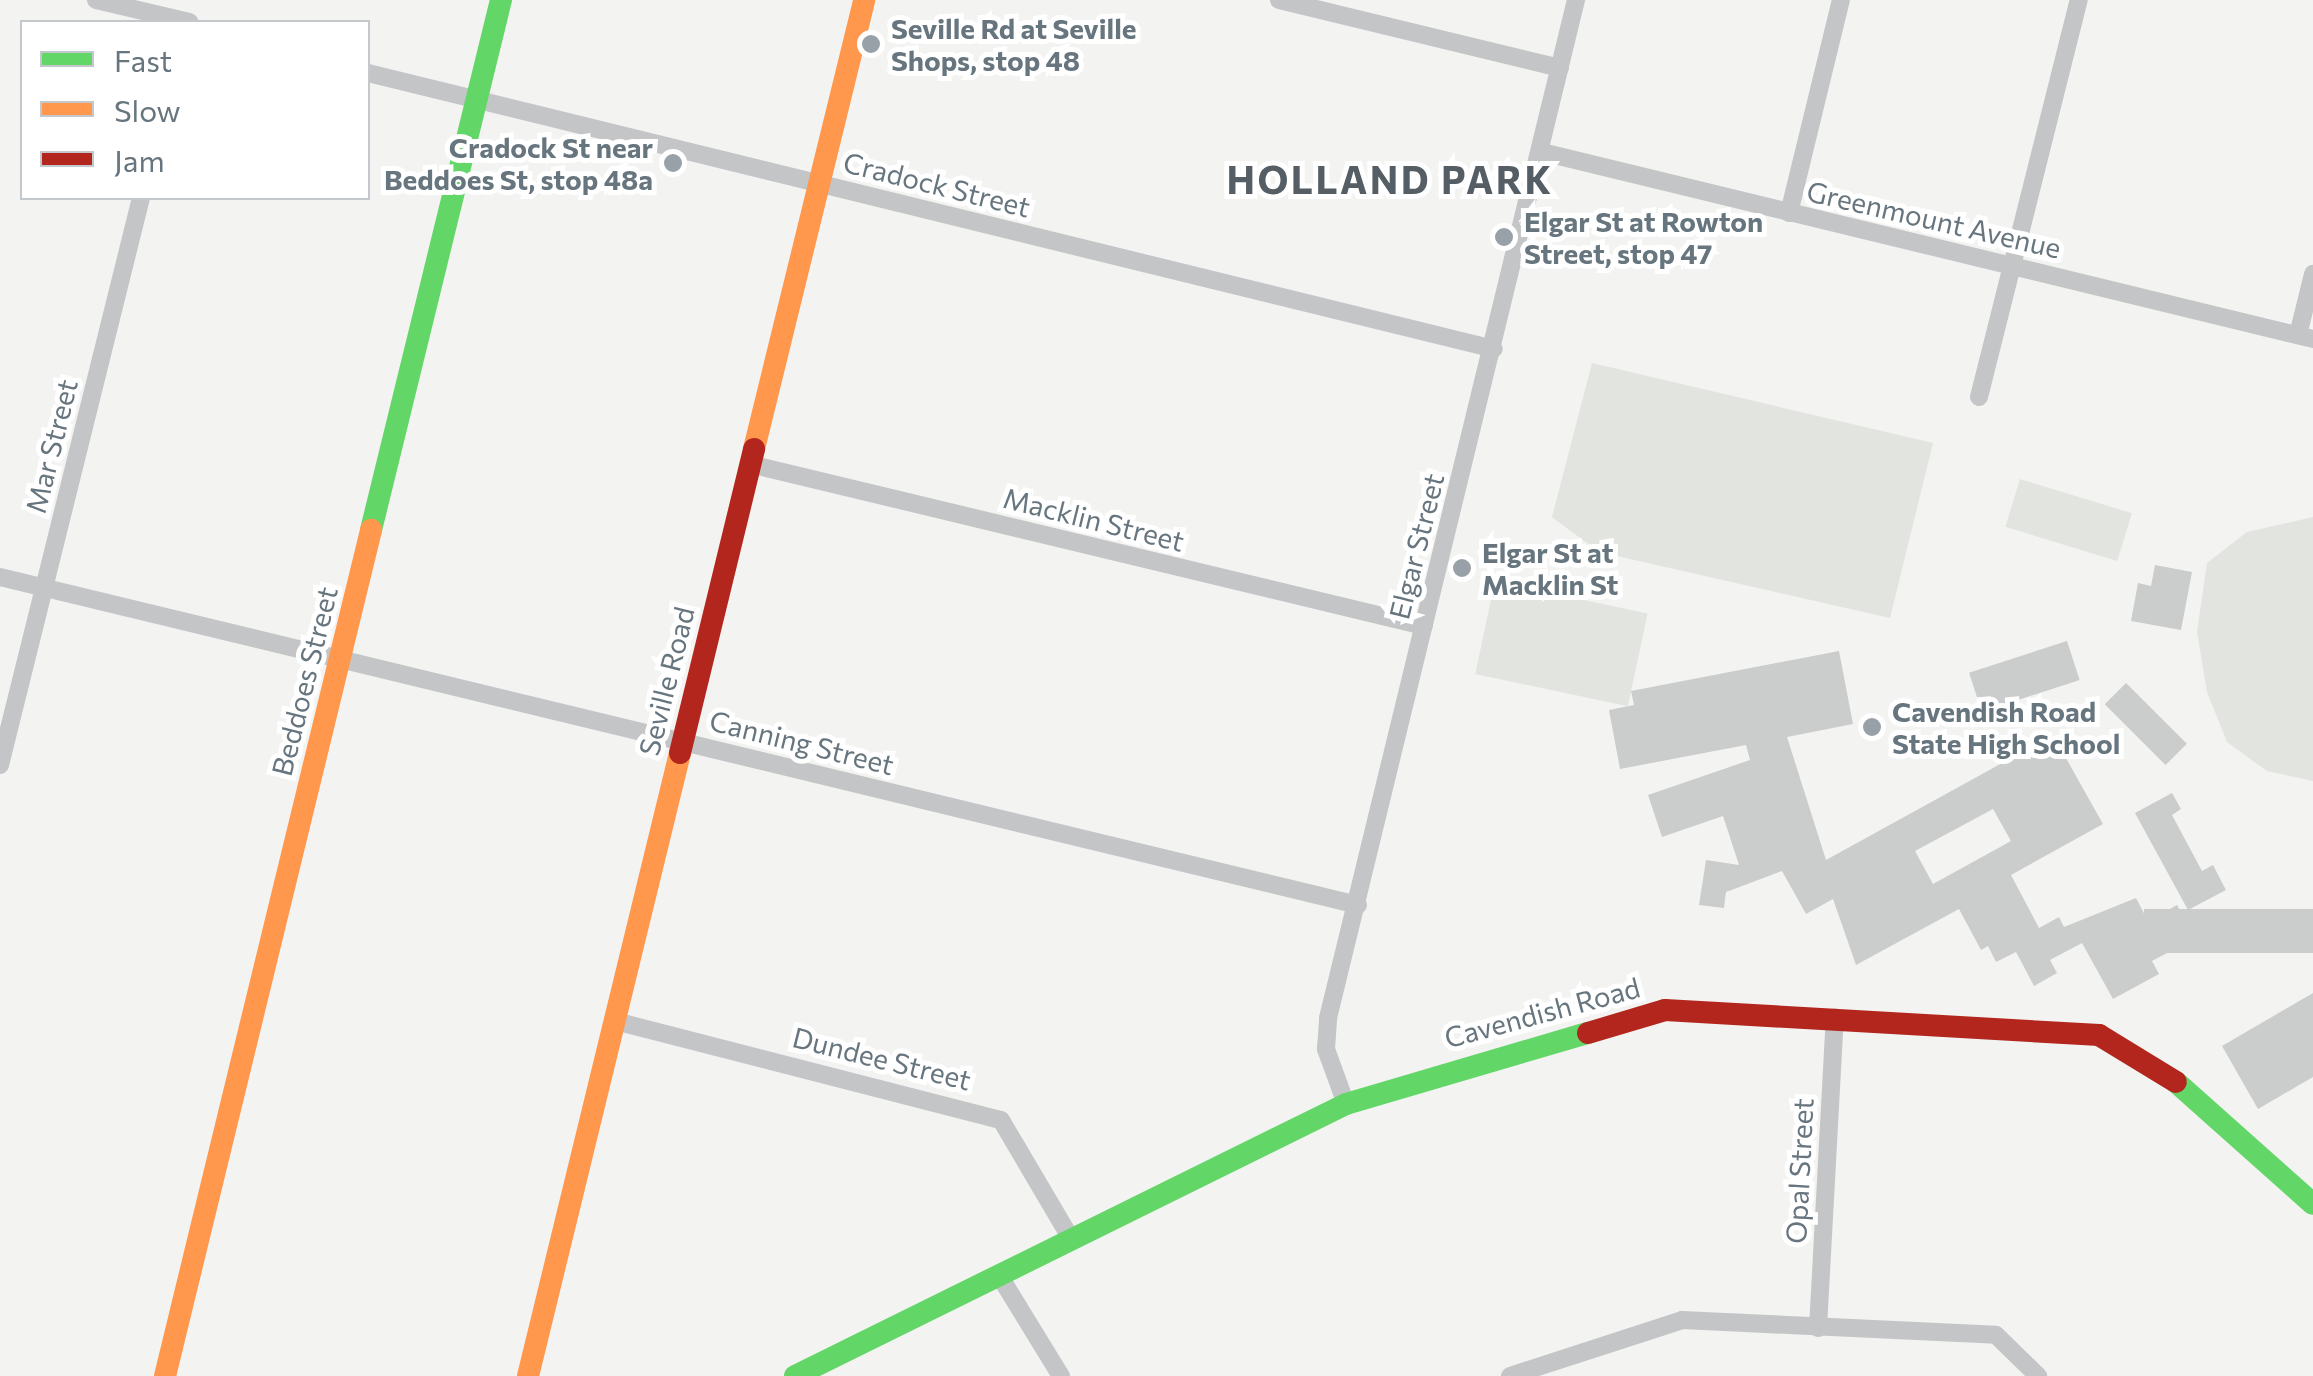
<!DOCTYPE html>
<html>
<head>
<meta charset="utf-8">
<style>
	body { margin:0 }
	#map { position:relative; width:2313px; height:1376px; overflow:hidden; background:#f3f3f2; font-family:Commissioner,sans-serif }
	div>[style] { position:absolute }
	.green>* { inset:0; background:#e2e4e0; transform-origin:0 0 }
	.building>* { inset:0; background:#cbcccc; transform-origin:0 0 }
	.street>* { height:18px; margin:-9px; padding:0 9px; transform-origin:9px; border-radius:9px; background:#c4c5c6 }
	.fast>* { height:22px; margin:-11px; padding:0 11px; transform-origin:11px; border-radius:11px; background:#63d668 }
	.slow>* { height:22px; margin:-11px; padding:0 11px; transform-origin:11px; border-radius:11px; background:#ff974d }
	.jam>* { height:22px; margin:-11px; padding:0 11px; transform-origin:11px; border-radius:11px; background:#b3261e }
	.dots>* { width:28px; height:28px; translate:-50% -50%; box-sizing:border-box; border:5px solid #fff; border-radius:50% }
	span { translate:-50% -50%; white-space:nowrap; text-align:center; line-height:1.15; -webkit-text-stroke:10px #fff; paint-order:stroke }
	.poi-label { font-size:28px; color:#67757e; font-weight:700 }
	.left { translate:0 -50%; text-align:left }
	.right { translate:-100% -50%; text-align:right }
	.street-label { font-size:28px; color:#67757e }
	.district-label { font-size:38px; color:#545e64; font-weight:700; letter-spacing:2.5px }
	.legend { position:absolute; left:20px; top:20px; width:350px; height:180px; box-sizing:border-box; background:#fff; border:2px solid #c2c8cb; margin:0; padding:12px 18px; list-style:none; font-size:30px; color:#67757e }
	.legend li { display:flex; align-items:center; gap:20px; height:50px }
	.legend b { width:50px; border:2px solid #c2c8cb }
</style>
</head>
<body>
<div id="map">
	<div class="green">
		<div style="clip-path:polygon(1592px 363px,1933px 443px,1890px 618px,1599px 552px,1552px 517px)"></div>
		<div style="left:2020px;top:479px;width:117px;height:50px;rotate:17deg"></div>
		<div style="clip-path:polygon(2313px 517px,2313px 781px,2267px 771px,2227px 742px,2207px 692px,2197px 632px,2207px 563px,2247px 532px)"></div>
		<div style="left:1495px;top:581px;width:156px;height:95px;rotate:12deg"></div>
	</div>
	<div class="building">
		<div style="clip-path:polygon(2155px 565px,2192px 572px,2181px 630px,2131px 621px,2138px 583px,2151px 586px)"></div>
		<div style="left:2067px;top:641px;width:41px;height:103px;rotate:72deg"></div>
		<div style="clip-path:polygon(evenodd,1839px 651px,1853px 724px,1787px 737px,1826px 860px,2053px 735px,2103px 824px,2011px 875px,2039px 928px,2059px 917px,2064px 927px,2136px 898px,2148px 921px,2177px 905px,2195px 938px,2152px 961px,2159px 974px,2113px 999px,2082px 943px,2050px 960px,2057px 973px,2034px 986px,2016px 952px,1996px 962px,1988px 946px,1981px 950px,1959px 909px,1856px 965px,1833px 899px,1806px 914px,1782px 871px,1726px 892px,1724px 908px,1699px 905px,1706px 860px,1739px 865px,1723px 816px,1662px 837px,1648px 795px,1750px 760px,1746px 745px,1620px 769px,1609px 710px,1634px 705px,1631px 691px,1839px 651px,1993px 809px,2011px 841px,1933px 884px,1915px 851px,1993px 809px)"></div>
		<div style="left:2126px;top:683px;width:86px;height:30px;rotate:45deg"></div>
		<div style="clip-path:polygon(2172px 793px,2181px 809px,2172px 815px,2202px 871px,2213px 865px,2226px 890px,2188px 910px,2135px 813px)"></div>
		<div style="left:2313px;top:909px;width:44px;height:169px;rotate:90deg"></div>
		<div style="clip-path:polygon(2313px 993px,2313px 1077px,2258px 1109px,2222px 1046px)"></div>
	</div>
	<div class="street">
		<div style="left:96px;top:0;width:96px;rotate:13.3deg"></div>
		<div style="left:1279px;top:0;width:289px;rotate:13.6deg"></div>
		<div style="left:368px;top:73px;width:1159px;rotate:13.77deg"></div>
		<div style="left:1542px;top:152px;width:793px;rotate:13.63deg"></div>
		<div style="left:1789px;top:213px;width:219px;rotate:-76.3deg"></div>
		<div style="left:2298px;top:335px;width:63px;rotate:-76.2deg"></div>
		<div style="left:1979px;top:397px;width:409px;rotate:-75.9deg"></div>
		<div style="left:750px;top:464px;width:693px;rotate:13.52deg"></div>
		<div style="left:0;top:577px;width:1397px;rotate:13.58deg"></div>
		<div style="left:0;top:765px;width:584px;rotate:-76.04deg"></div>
		<div style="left:615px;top:1021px;width:398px;rotate:14.4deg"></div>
		<div style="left:1001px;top:1120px;width:138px;rotate:59.5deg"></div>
		<div style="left:1346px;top:1104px;width:59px;rotate:-110deg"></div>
		<div style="left:1326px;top:1049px;width:31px;rotate:-86deg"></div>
		<div style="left:1328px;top:1018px;width:1048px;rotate:-76.31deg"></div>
		<div style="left:999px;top:1275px;width:119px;rotate:58.5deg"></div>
		<div style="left:1818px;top:1328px;width:311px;rotate:-86.9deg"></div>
		<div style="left:1510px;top:1376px;width:181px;rotate:-18deg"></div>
		<div style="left:1682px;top:1320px;width:314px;rotate:2.7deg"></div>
		<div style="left:1996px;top:1335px;width:59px;rotate:44.3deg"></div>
	</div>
	<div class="fast">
		<div style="left:371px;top:530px;width:546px;rotate:-76.22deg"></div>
		<div style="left:2176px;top:1082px;width:183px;rotate:41.7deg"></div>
		<div style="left:795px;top:1376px;width:614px;rotate:-26.27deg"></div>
		<div style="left:1346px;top:1104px;width:252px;rotate:-16.4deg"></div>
	</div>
	<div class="slow">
		<div style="left:754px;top:449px;width:462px;rotate:-76.2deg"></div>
		<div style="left:165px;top:1376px;width:871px;rotate:-76.31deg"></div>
		<div style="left:528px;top:1376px;width:641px;rotate:-76.29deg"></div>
	</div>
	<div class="jam">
		<div style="left:680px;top:753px;width:313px;rotate:-76.3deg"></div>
		<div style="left:1588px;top:1033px;width:80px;rotate:-16.6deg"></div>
		<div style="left:1665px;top:1010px;width:435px;rotate:3.3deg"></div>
		<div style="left:2099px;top:1035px;width:90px;rotate:31.4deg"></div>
	</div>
	<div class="dots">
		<div style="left:871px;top:44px;background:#98a1a7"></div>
		<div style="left:673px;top:163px;background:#98a1a7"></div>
		<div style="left:1504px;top:237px;background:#98a1a7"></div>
		<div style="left:1462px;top:568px;background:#98a1a7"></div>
		<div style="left:1872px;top:727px;background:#98a1a7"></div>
	</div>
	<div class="poi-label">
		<span class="left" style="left:891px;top:44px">Seville Rd at Seville<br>Shops, stop 48</span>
		<span class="right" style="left:653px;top:163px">Cradock St near<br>Beddoes St, stop 48a</span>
		<span class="left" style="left:1524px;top:237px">Elgar St at Rowton<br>Street, stop 47</span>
		<span class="left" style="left:1482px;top:568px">Elgar St at<br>Macklin St</span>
		<span class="left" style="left:1892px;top:727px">Cavendish Road<br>State High School</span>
	</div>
	<div class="street-label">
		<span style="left:937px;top:184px;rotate:14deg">Cradock Street</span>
		<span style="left:1934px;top:219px;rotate:13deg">Greenmount Avenue</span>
		<span style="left:51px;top:446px;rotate:-76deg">Mar Street</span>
		<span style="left:1094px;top:519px;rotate:14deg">Macklin Street</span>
		<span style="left:1416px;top:546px;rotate:-76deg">Elgar Street</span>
		<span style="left:304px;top:681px;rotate:-76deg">Beddoes Street</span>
		<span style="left:666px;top:681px;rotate:-76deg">Seville Road</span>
		<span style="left:802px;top:742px;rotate:14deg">Canning Street</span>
		<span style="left:1542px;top:1012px;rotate:-15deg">Cavendish Road</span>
		<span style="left:882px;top:1058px;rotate:14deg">Dundee Street</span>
		<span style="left:1799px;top:1171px;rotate:-87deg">Opal Street</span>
	</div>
	<div class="district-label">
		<span style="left:1390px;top:179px">HOLLAND PARK</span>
	</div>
	<ul class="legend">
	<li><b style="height:12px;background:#63d668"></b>Fast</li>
	<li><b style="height:12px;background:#ff974d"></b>Slow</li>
	<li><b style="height:12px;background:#b3261e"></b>Jam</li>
	</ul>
</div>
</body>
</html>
